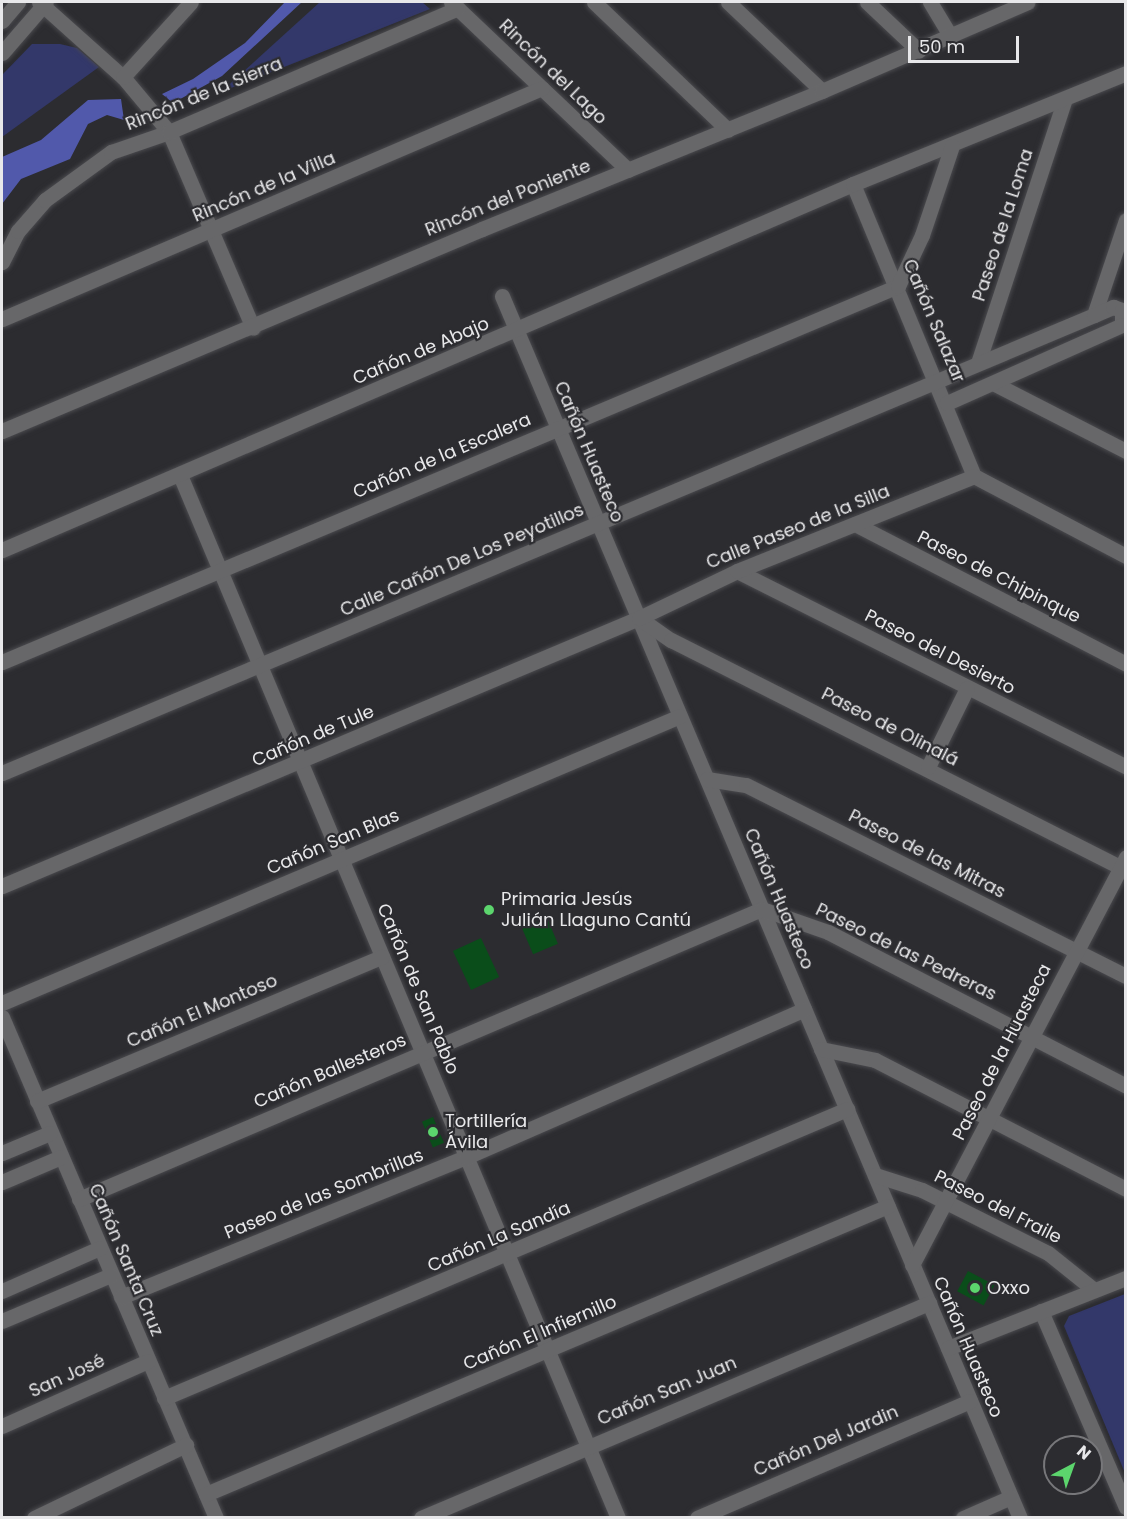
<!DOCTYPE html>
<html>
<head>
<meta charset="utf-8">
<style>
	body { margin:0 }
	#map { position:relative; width:1127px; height:1519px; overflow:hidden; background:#2c2c30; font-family:Poppins,sans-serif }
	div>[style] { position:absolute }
	.green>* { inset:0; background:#33386a }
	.water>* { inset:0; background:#5159ab }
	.building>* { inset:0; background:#0a4d1a; transform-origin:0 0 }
	.roads { filter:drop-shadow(0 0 2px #4a4a4e) drop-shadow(0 0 2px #4a4a4e) }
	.minor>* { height:15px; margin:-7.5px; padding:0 7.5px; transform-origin:7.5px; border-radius:7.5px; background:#676769 }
	.dots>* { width:16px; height:16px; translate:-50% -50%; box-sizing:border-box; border:3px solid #2c2c30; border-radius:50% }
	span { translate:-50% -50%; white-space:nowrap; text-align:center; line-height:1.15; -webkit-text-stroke:4.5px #2c2c30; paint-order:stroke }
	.street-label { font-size:18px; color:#e8e8ea }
	.poi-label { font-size:18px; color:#e8e8ea }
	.left { translate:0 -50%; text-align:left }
	.frame { position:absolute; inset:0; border:3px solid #e8e8ea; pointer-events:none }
	.north { position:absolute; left:1043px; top:1435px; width:60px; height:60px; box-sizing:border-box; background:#2c2c30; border:2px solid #77777a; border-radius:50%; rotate:41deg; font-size:16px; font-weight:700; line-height:24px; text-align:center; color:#e8e8ea }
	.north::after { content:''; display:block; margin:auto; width:21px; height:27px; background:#5cd56d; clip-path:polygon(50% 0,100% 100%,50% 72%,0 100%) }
	.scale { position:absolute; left:908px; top:36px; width:111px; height:27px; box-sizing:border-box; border:3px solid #e8e8ea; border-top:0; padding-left:8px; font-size:18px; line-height:21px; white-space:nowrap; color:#e8e8ea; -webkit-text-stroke:4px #2c2c30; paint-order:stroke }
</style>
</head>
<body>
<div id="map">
	<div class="green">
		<div style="clip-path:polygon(320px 2px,422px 2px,430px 9px,221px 92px)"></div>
		<div style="clip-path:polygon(32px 44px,60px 44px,77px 48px,99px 67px,2px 137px,2px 75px)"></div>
		<div style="clip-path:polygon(1125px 1294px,1125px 1473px,1064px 1326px,1069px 1316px)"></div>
	</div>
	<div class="water">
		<div style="clip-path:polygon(285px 2px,302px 2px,222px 76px,173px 103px,162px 94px,193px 79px,245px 43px)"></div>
		<div style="clip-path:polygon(121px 99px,124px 120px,107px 115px,88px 124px,70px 159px,21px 179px,2px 204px,2px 157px,41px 140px,88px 100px)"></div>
	</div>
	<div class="building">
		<div style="left:547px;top:918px;width:28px;height:27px;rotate:67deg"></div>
		<div style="left:481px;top:938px;width:43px;height:31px;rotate:65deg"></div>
		<div style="left:433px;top:1117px;width:28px;height:12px;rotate:67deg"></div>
		<div style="left:968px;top:1271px;width:30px;height:23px;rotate:28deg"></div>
	</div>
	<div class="roads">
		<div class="minor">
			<div style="left:39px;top:2px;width:113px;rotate:41.8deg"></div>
			<div style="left:123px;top:77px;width:72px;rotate:50.1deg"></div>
			<div style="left:169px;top:132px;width:213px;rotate:66.8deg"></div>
			<div style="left:451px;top:2px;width:244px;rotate:43.5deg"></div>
			<div style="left:594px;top:2px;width:185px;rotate:43.7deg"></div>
			<div style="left:728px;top:2px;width:129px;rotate:43.4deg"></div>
			<div style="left:867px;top:2px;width:71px;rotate:43.3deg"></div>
			<div style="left:930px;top:2px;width:41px;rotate:59deg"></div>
			<div style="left:2px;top:21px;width:25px;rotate:-50deg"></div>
			<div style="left:2px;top:53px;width:67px;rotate:-49.2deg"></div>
			<div style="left:123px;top:77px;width:101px;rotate:-47.8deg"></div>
			<div style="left:853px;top:184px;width:316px;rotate:67.5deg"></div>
			<div style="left:2px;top:262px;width:35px;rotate:-63deg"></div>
			<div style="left:18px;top:231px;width:41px;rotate:-48.9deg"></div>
			<div style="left:45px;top:200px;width:82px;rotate:-36deg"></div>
			<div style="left:111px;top:152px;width:61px;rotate:-19deg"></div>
			<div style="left:169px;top:132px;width:314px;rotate:-23.2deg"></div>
			<div style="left:502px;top:296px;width:1327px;rotate:67.03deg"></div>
			<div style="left:1094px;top:315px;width:100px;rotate:-71.4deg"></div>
			<div style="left:2px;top:319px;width:587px;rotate:-23.16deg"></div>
			<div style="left:978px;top:363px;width:278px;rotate:-71.8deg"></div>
			<div style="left:993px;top:383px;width:149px;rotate:27.1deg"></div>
			<div style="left:2px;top:431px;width:521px;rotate:-22.82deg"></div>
			<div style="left:482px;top:229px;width:367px;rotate:-22.1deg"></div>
			<div style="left:822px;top:91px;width:224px;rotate:-23.4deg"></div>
			<div style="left:180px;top:475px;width:1131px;rotate:67.22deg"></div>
			<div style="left:974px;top:476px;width:172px;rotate:27.8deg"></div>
			<div style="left:855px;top:524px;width:305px;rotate:27.3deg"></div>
			<div style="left:2px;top:550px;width:926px;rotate:-23.27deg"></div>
			<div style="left:853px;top:184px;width:295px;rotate:-22.1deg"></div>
			<div style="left:737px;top:571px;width:436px;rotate:26.7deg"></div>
			<div style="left:639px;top:618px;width:39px;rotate:35deg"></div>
			<div style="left:671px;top:640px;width:510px;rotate:26.82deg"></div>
			<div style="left:2px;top:662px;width:972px;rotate:-22.77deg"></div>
			<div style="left:898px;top:286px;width:56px;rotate:-64.8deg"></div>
			<div style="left:922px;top:235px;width:94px;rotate:-71.4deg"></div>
			<div style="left:928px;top:767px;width:88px;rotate:-63.7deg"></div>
			<div style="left:2px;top:773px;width:1184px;rotate:-22.75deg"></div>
			<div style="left:1094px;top:315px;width:21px;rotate:-23deg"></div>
			<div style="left:1113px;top:307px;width:9px;rotate:18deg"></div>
			<div style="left:1122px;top:310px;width:15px;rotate:90deg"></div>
			<div style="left:1122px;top:325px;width:192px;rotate:156deg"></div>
			<div style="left:707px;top:779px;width:39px;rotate:9deg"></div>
			<div style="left:746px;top:785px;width:425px;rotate:26.7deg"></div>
			<div style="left:2px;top:886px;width:691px;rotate:-22.82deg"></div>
			<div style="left:639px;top:618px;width:109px;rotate:-25.6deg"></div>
			<div style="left:737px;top:571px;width:255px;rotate:-21.8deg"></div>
			<div style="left:2px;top:1003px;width:736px;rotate:-22.94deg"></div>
			<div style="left:2px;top:1017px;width:545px;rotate:66.87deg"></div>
			<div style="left:821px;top:1049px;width:55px;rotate:11.5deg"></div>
			<div style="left:875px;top:1060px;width:282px;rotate:27.2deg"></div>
			<div style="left:37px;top:1101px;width:374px;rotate:-22.7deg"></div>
			<div style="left:2px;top:1153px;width:52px;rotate:-22.6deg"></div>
			<div style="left:875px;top:1175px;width:49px;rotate:17.7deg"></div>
			<div style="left:922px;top:1190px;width:141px;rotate:26.6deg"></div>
			<div style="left:1048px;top:1253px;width:59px;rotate:38.8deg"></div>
			<div style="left:2px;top:1182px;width:64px;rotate:-23deg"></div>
			<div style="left:79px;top:1199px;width:742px;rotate:-23.01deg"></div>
			<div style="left:762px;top:909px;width:70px;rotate:19.2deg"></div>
			<div style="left:828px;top:932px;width:335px;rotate:27.3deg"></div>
			<div style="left:912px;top:1265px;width:461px;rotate:-62.3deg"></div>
			<div style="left:2px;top:1291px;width:107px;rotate:-23.7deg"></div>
			<div style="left:121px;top:1297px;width:372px;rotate:-22.1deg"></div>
			<div style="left:466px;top:1157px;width:369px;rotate:-23.6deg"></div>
			<div style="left:1041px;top:1311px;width:214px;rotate:66.6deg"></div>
			<div style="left:2px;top:1321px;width:118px;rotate:-22.9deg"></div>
			<div style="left:948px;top:1348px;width:191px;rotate:-21.5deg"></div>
			<div style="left:164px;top:1398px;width:742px;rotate:-22.93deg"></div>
			<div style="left:2px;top:1426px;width:160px;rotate:-24deg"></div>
			<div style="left:206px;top:1494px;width:740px;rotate:-22.89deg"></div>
			<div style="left:34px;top:1518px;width:169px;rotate:-25.7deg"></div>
			<div style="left:421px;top:1518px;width:552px;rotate:-22.94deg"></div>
			<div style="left:697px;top:1518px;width:297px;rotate:-23.2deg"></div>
			<div style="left:963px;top:1518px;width:52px;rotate:-23.6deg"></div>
		</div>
	</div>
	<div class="dots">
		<div style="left:489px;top:910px;background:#5cd56d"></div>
		<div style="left:433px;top:1132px;background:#5cd56d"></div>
		<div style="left:975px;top:1288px;background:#5cd56d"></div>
	</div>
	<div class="street-label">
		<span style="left:553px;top:72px;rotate:44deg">Rincón del Lago</span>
		<span style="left:204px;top:94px;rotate:-22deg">Rincón de la Sierra</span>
		<span style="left:264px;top:187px;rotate:-23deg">Rincón de la Villa</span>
		<span style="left:508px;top:198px;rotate:-22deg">Rincón del Poniente</span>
		<span style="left:1003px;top:225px;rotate:-72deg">Paseo de la Loma</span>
		<span style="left:934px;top:321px;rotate:67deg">Cañón Salazar</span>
		<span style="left:421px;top:351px;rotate:-23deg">Cañón de Abajo</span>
		<span style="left:589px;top:452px;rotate:67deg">Cañón Huasteco</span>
		<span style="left:442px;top:456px;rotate:-23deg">Cañón de la Escalera</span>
		<span style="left:798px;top:527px;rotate:-22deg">Calle Paseo de la Silla</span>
		<span style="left:462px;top:560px;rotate:-23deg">Calle Cañón De Los Peyotillos</span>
		<span style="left:999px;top:577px;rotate:27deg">Paseo de Chipinque</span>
		<span style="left:940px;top:652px;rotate:27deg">Paseo del Desierto</span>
		<span style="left:890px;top:727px;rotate:27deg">Paseo de Olinalá</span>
		<span style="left:313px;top:736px;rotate:-23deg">Cañón de Tule</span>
		<span style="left:333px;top:842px;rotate:-23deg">Cañón San Blas</span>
		<span style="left:927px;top:854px;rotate:27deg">Paseo de las Mitras</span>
		<span style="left:779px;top:899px;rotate:67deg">Cañón Huasteco</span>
		<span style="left:906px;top:952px;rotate:26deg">Paseo de las Pedreras</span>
		<span style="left:418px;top:989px;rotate:67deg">Cañón de San Pablo</span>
		<span style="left:202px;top:1011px;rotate:-23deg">Cañón El Montoso</span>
		<span style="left:1002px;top:1052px;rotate:-63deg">Paseo de la Huasteca</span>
		<span style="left:330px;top:1071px;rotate:-23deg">Cañón Ballesteros</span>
		<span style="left:324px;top:1194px;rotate:-22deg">Paseo de las Sombrillas</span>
		<span style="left:998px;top:1207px;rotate:27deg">Paseo del Fraile</span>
		<span style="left:499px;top:1237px;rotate:-23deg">Cañón La Sandía</span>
		<span style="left:126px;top:1260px;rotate:67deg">Cañón Santa Cruz</span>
		<span style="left:540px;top:1333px;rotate:-23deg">Cañón El Infiernillo</span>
		<span style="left:968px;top:1347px;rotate:67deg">Cañón Huasteco</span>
		<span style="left:67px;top:1376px;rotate:-24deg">San José</span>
		<span style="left:667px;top:1391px;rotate:-23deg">Cañón San Juan</span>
		<span style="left:826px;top:1441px;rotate:-23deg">Cañón Del Jardin</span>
	</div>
	<div class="poi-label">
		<span class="left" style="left:501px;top:910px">Primaria Jesús<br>Julián Llaguno Cantú</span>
		<span class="left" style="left:445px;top:1132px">Tortillería<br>Ávila</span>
		<span class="left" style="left:987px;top:1288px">Oxxo</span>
	</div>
	<div class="frame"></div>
	<div class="north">N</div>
	<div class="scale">50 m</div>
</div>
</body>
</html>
